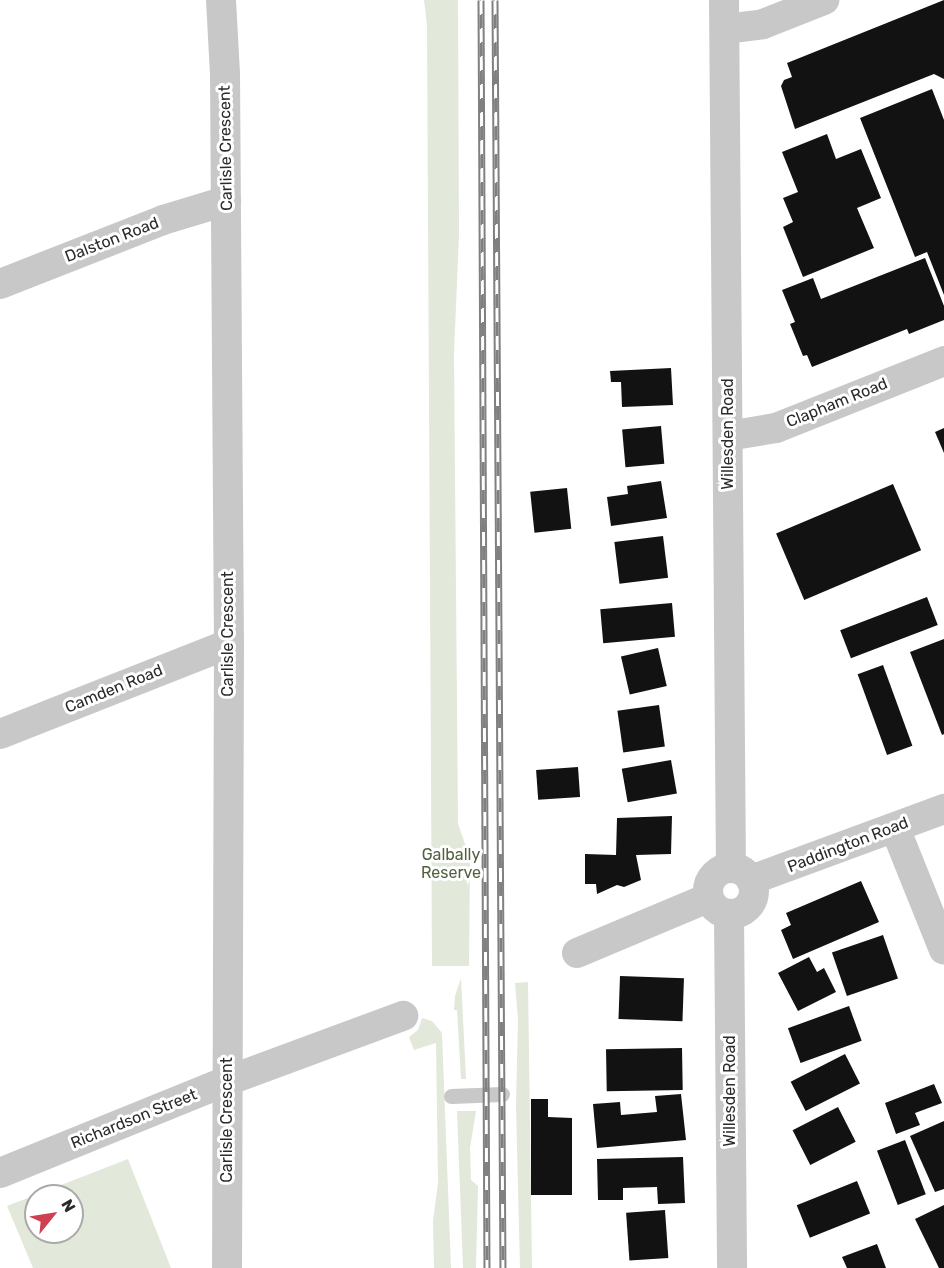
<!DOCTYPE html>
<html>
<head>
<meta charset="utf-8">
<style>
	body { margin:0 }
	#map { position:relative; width:944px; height:1268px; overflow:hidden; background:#fff; font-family:Rubik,sans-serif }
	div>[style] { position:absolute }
	.green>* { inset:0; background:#e2e8da }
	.building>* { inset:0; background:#121212; transform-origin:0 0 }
	.service>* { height:15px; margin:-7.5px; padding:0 7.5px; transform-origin:7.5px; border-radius:7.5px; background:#c8c8c8 }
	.minor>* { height:30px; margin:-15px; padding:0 15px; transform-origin:15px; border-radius:15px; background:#c8c8c8 }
	.minor>.ring { margin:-15px; padding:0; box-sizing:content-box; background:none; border:30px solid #c8c8c8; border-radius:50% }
	.rail>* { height:7px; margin-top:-3.5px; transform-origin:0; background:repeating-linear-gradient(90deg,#fff 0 14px,#808080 0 28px); box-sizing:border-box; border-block:2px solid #808080 }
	span { translate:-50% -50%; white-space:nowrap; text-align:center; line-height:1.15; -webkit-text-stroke:6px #fff; paint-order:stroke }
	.street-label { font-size:16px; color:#2b2b2b }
	.park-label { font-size:16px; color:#51613f }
	.north { position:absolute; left:24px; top:1184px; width:60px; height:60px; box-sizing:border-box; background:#fff; border:2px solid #aaa; border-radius:50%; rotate:60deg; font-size:16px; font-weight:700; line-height:24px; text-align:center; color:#2b2b2b }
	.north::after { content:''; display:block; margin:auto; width:21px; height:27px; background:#cf4152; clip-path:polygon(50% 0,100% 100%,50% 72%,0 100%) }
</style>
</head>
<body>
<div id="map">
	<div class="green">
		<div style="clip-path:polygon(424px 0,458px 0,459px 234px,454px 354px,458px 824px,470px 858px,469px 966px,432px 966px,427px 26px)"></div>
		<div style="clip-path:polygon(461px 978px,466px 1079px,461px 1079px,457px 1010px,454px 1010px,455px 996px)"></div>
		<div style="clip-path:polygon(528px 982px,532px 1268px,520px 1268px,516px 1106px,518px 1019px,515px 983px)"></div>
		<div style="clip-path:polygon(422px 1018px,432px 1021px,442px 1033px,451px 1268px,434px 1268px,433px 1221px,438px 1183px,436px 1043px,414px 1050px,409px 1037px,418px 1030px)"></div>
		<div style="clip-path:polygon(457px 1111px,476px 1111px,470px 1148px,471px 1180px,478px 1186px,476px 1268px,463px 1268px)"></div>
		<div style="clip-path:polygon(evenodd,128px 1159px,171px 1268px,33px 1268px,7px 1206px,128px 1159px,36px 1196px,72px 1196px,72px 1232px,36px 1232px,36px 1196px)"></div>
	</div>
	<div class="building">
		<div style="clip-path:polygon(944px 0,944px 79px,934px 74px,795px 129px,781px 86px,784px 80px,792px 77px,787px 63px)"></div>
		<div style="clip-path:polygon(932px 89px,944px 120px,944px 295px,927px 252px,915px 257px,860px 118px)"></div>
		<div style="clip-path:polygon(827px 134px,836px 159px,861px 149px,881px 198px,857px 208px,874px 248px,803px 277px,783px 227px,793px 222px,783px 198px,798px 192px,782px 152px)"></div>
		<div style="clip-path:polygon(925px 258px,944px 306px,944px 320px,909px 334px,907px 329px,812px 367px,807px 355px,803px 356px,790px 324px,795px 322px,782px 290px,813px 278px,821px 299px)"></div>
		<div style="clip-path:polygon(671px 368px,673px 405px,622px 407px,621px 382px,611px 382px,610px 371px)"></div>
		<div style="left:661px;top:426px;width:38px;height:39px;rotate:85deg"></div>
		<div style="clip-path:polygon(944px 428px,944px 453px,935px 432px)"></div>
		<div style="clip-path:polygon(661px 481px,667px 518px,611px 526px,607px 497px,628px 494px,627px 486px)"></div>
		<div style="left:893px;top:484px;width:72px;height:127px;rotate:67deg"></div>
		<div style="left:567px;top:488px;width:41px;height:37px;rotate:84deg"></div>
		<div style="left:663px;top:536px;width:42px;height:49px;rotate:83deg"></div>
		<div style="left:927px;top:597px;width:30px;height:93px;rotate:69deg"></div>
		<div style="left:672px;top:603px;width:34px;height:72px;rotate:85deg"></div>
		<div style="clip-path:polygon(944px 639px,944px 734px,942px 735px,910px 652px)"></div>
		<div style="left:658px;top:648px;width:39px;height:38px;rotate:77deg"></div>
		<div style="left:883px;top:665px;width:86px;height:27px;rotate:70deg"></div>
		<div style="left:659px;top:705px;width:42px;height:42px;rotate:82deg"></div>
		<div style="left:671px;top:760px;width:34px;height:50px;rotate:80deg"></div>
		<div style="left:578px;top:767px;width:30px;height:42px;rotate:86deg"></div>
		<div style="clip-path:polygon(672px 816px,671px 854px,636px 855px,641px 880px,624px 887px,617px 885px,597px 894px,596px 884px,585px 884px,585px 854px,616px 855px,617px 818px)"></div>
		<div style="clip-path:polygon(861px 881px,879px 922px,793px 959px,781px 930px,791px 925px,786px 913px)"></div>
		<div style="left:883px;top:935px;width:46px;height:54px;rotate:71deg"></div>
		<div style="clip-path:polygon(809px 957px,817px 972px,824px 968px,836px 992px,798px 1011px,778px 973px)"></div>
		<div style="left:620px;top:976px;width:64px;height:43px;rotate:2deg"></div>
		<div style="left:849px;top:1006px;width:37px;height:65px;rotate:70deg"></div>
		<div style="left:682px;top:1048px;width:42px;height:76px;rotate:89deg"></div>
		<div style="left:845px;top:1054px;width:33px;height:61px;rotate:63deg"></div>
		<div style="clip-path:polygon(934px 1084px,942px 1103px,915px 1113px,920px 1125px,896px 1134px,885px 1103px)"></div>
		<div style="clip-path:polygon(681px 1094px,686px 1140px,597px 1148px,593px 1104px,620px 1102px,621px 1115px,657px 1112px,655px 1096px)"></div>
		<div style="clip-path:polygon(531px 1099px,548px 1099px,548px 1117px,572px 1118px,572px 1195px,531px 1195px)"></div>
		<div style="left:838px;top:1107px;width:39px;height:51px;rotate:63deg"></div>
		<div style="clip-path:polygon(944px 1121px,944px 1189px,935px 1192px,910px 1136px)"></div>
		<div style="left:905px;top:1140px;width:58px;height:30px;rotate:69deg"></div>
		<div style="clip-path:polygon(683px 1157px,685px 1203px,658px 1204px,657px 1187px,623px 1188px,623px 1200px,598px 1200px,597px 1159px)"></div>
		<div style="left:857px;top:1181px;width:35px;height:65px;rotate:68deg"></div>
		<div style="clip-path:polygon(944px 1205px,944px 1268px,939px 1268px,915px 1219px)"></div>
		<div style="left:665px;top:1210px;width:48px;height:39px;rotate:86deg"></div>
		<div style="clip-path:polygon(877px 1244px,886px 1268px,847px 1268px,842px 1257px)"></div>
	</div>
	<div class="service">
		<div style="left:451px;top:1096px;width:51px;rotate:-2.2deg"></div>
	</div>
	<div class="minor">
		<div style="left:221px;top:0;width:75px;rotate:86.9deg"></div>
		<div style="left:225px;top:75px;width:569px;rotate:89.6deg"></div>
		<div style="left:229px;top:644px;width:624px;rotate:90.18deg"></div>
		<div style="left:724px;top:0;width:868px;rotate:89.54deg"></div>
		<div style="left:725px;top:29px;width:38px;rotate:-7deg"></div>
		<div style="left:763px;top:24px;width:66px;rotate:-21.5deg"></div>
		<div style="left:0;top:284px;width:175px;rotate:-21.4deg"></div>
		<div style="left:163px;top:220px;width:66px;rotate:-16.8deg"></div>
		<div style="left:728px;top:436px;width:49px;rotate:-9.5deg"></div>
		<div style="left:776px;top:428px;width:181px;rotate:-21.7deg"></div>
		<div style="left:0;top:734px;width:246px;rotate:-21.5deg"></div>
		<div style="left:895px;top:828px;width:131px;rotate:68.1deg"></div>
		<div class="ring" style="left:708px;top:868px;width:16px;height:16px"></div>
		<div style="left:751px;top:880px;width:206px;rotate:-20.2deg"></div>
		<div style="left:729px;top:915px;width:353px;rotate:89.5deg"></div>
		<div style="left:577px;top:953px;width:142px;rotate:-22.8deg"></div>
		<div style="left:0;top:1173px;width:245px;rotate:-22.1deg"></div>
		<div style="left:227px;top:1081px;width:188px;rotate:-20.3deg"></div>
	</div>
	<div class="rail">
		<div style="left:481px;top:0;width:1268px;rotate:89.73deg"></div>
		<div style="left:495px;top:0;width:1268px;rotate:89.64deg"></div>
	</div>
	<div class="street-label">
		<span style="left:226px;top:148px;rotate:-91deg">Carlisle Crescent</span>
		<span style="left:112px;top:240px;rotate:-21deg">Dalston Road</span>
		<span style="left:837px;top:403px;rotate:-22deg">Clapham Road</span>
		<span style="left:728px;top:434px;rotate:-90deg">Willesden Road</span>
		<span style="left:228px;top:634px;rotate:-90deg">Carlisle Crescent</span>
		<span style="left:114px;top:689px;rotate:-22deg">Camden Road</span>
		<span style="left:848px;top:845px;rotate:-21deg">Paddington Road</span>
		<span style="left:730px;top:1091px;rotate:-90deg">Willesden Road</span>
		<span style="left:134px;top:1119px;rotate:-22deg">Richardson Street</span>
		<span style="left:227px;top:1120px;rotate:-90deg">Carlisle Crescent</span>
	</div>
	<div class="park-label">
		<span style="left:451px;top:864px">Galbally<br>Reserve</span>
	</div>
	<div class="north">N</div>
</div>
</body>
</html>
